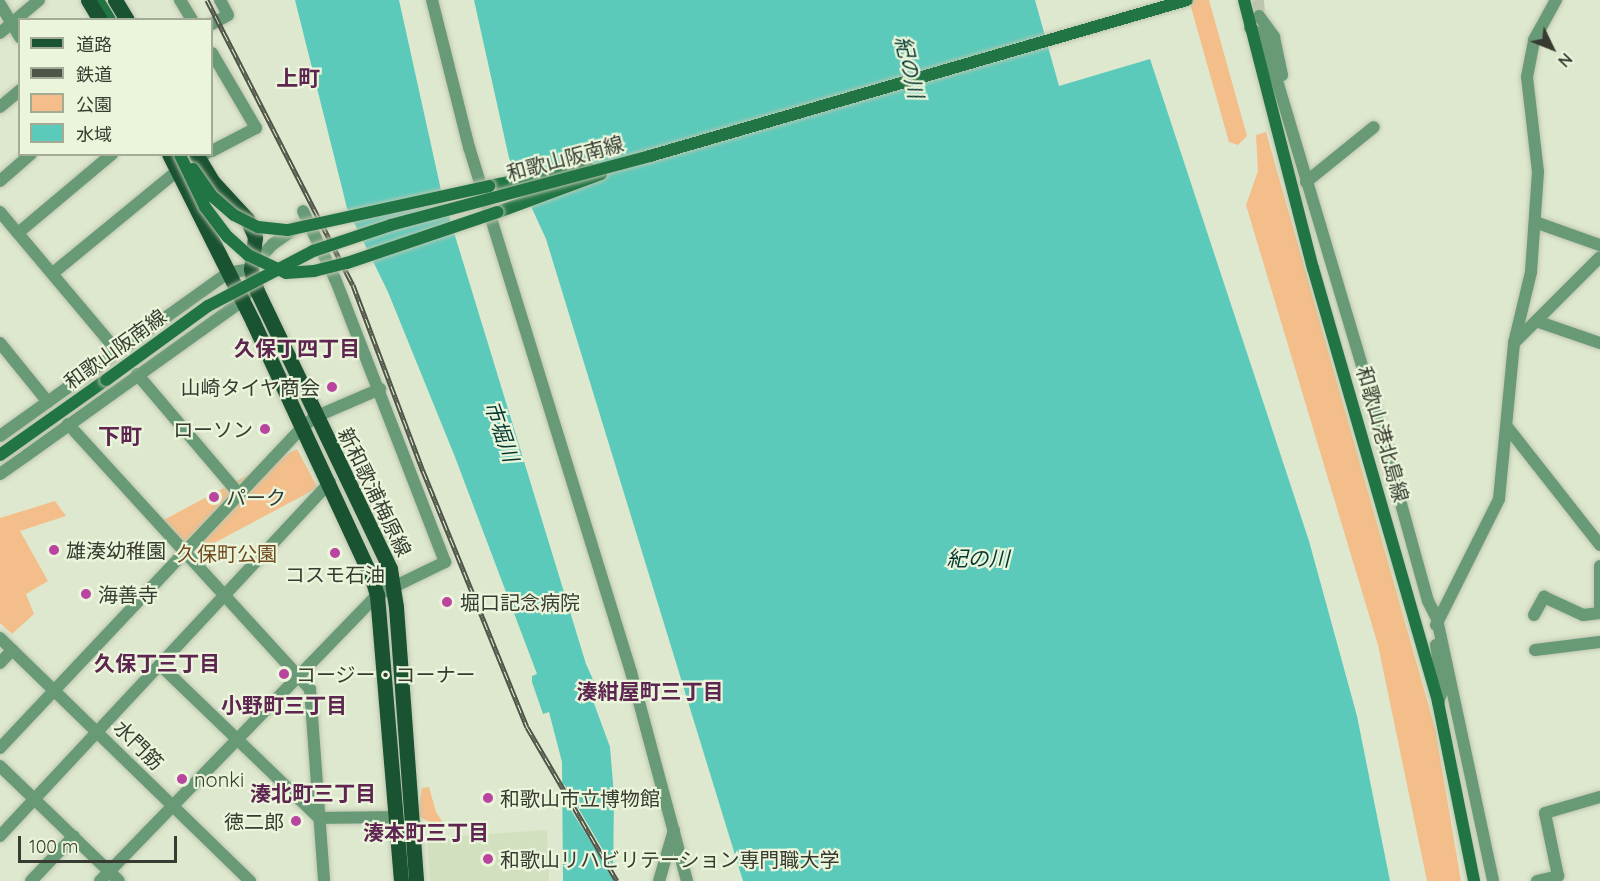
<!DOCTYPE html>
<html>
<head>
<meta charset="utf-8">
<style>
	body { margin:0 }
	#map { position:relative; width:1600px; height:881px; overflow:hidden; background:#dee8ce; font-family:Quicksand,"Noto Sans JP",sans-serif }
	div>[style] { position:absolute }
	.built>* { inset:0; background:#d3e0bf }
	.green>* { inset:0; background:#f3be8a; transform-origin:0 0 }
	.water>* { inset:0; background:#5ccaba }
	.pier>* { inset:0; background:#dee8ce }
	.minor-tunnel>* { height:12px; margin-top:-6px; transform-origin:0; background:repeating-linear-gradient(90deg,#bdc5af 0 12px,transparent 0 18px) }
	.roads { filter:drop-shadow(0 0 2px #bdc5af) drop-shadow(0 0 2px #bdc5af) }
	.minor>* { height:12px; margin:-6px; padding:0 6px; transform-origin:6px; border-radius:6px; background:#699a78 }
	.tertiary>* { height:12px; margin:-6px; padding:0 6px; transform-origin:6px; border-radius:6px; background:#699a78 }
	.secondary>* { height:12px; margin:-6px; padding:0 6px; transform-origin:6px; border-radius:6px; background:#217544 }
	.primary>* { height:15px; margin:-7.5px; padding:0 7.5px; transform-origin:7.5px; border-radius:7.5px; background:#1a5331 }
	.rail>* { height:5px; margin-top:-2.5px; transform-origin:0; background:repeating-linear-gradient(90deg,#ebf5db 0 9px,#4f5448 0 18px); box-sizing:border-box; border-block:2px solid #4f5448 }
	.bridges { filter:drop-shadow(0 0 2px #bdc5af) drop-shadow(0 0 2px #bdc5af) }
	.secondary-bridge>* { height:12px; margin:-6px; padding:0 6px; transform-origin:6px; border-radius:6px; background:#217544 }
	.dots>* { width:16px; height:16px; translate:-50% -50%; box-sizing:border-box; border:3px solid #ebf5db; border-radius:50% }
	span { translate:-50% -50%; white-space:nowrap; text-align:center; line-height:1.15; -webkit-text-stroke:4.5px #ebf5db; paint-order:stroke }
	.street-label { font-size:20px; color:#373b31 }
	.poi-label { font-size:20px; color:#373b31 }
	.right { translate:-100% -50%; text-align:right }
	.left { translate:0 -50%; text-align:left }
	.park-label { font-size:20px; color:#714a1d }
	.water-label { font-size:21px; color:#033932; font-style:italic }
	.neighbourhood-label { font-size:21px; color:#5d2550; font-weight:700 }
	.quarter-label { font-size:22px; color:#5d2550; font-weight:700 }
	.legend { position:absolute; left:18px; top:18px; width:195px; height:138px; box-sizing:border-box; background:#ebf5db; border:2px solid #a3ab97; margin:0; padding:8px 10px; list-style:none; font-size:18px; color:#373b31 }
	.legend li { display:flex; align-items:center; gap:12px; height:30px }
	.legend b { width:30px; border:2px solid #a3ab97 }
	.north { position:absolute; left:1522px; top:18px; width:60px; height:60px; -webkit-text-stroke:4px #ebf5db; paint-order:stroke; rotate:133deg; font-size:16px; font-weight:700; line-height:24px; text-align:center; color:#373b31 }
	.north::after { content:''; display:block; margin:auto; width:21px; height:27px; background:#373b31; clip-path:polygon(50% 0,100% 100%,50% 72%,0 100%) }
	.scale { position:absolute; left:18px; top:836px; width:159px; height:27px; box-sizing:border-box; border:3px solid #373b31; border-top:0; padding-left:8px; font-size:18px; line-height:21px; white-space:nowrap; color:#373b31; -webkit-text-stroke:4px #ebf5db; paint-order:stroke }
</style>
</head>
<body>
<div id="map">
	<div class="built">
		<div style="clip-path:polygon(547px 830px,549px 881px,430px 881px,427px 838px)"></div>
	</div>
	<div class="green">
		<div style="clip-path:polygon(1189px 0,1209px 0,1247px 136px,1238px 145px,1229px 142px)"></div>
		<div style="clip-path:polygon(1266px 132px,1435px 728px,1461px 881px,1427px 881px,1378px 645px,1246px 205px,1258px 171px,1256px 135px)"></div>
		<div style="left:297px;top:449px;width:44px;height:150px;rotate:62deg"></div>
		<div style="clip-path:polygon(55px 501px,66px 516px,20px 531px,48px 581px,26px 594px,34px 614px,12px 634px,0 623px,0 518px)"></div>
		<div style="clip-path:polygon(429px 787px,436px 812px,444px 824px,435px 825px,418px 816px,422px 788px)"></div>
	</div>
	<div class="water">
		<div style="clip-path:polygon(295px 0,399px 0,441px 190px,586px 664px,600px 695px,592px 698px,610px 747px,614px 795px,613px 881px,563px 881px,562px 762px,549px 712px,543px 714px,532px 682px,532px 676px,537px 674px,455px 457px,388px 292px,347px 208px)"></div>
		<div style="clip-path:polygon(474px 0,1035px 0,1059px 86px,1150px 59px,1309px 541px,1357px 716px,1390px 881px,743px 881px,546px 239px,509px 158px)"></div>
	</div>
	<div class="pier">
		<div style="clip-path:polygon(564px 784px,613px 867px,613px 877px,562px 796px)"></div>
	</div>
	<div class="minor-tunnel">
		<div style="left:1258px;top:0;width:16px;rotate:86deg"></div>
	</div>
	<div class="roads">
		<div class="minor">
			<div style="left:180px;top:0;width:23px;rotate:59deg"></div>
			<div style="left:432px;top:0;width:152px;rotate:75.9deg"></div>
			<div style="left:469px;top:147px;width:549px;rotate:72.85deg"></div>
			<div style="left:631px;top:672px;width:216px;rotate:75deg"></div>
			<div style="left:0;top:4px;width:39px;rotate:59deg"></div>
			<div style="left:1259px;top:16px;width:26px;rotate:54deg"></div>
			<div style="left:1274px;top:37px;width:39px;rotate:78deg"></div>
			<div style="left:212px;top:24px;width:18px;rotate:-29deg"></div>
			<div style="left:228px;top:15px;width:17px;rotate:-118deg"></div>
			<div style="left:1250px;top:28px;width:17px;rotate:33deg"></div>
			<div style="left:1264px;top:37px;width:370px;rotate:73.4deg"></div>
			<div style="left:1370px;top:392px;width:217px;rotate:74.5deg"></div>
			<div style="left:1428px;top:601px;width:20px;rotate:63deg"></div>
			<div style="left:1437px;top:619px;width:268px;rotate:77.9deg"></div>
			<div style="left:0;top:33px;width:51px;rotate:-40.2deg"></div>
			<div style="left:212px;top:53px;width:87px;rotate:59.6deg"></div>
			<div style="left:256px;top:128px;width:50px;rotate:152.4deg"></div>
			<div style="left:0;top:107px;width:26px;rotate:-40deg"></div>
			<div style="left:0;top:181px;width:41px;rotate:-41.1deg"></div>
			<div style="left:1306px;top:182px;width:87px;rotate:-39deg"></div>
			<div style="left:0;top:212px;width:182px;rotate:49.9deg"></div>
			<div style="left:1535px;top:222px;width:69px;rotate:19.5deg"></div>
			<div style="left:18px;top:233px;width:123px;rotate:-40deg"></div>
			<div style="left:252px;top:267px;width:31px;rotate:-48deg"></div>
			<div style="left:273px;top:244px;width:29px;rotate:-35deg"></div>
			<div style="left:53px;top:273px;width:161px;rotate:-39.4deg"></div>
			<div style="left:177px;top:171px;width:33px;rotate:-31deg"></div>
			<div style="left:1536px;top:321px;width:68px;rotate:19deg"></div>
			<div style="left:1515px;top:342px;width:120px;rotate:-45deg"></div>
			<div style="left:0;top:343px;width:76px;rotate:50.9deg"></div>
			<div style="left:137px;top:374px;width:157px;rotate:49.6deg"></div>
			<div style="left:68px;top:424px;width:359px;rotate:47.6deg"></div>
			<div style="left:310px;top:689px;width:193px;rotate:85.8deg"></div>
			<div style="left:1508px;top:428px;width:149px;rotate:51.8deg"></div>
			<div style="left:0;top:474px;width:33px;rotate:-35deg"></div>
			<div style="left:1600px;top:566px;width:42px;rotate:90deg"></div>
			<div style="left:1534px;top:615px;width:21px;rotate:-61deg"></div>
			<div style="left:1544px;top:597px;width:43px;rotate:24.8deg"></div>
			<div style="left:1583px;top:615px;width:17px;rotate:-7deg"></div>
			<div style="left:1436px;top:625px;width:141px;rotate:-63.4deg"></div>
			<div style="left:1499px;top:499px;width:157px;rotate:-84.5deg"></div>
			<div style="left:1514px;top:343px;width:73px;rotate:-76.5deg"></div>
			<div style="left:1531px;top:272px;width:100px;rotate:-86deg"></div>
			<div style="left:1538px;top:172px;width:96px;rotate:-96.6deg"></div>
			<div style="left:1527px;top:77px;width:38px;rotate:-79deg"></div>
			<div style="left:1534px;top:40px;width:46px;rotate:-61.2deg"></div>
			<div style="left:1436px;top:645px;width:45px;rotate:81deg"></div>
			<div style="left:1443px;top:689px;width:14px;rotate:111deg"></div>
			<div style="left:1535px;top:650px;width:65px;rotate:-7deg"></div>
			<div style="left:0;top:663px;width:18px;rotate:-47deg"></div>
			<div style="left:160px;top:665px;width:221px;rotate:43.9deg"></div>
			<div style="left:319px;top:818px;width:77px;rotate:-0.7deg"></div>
			<div style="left:0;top:748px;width:441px;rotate:-46.7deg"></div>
			<div style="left:303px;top:427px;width:16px;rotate:-40deg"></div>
			<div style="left:315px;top:417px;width:71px;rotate:-23.3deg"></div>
			<div style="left:0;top:766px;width:165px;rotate:44deg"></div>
			<div style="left:0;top:836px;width:484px;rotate:-47deg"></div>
			<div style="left:31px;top:881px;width:62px;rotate:-46.3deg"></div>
			<div style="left:100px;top:881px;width:398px;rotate:-45.9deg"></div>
			<div style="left:377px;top:595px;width:76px;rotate:-25.9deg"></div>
			<div style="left:445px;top:562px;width:304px;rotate:-111.2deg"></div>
			<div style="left:335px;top:279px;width:75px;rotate:-115.2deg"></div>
			<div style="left:659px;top:881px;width:53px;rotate:-73.6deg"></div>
			<div style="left:1537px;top:881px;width:22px;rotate:-13deg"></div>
			<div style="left:1558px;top:876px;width:64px;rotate:-101.7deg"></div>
			<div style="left:1545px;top:813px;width:57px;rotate:-16.2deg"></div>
		</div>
		<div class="tertiary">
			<div style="left:0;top:436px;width:280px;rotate:-35.6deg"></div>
			<div style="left:228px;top:273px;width:23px;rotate:-10deg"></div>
			<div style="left:251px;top:269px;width:6px;rotate:99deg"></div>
			<div style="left:27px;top:455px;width:264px;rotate:-35.6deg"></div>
			<div style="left:242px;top:301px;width:7px;rotate:-56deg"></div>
			<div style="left:0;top:638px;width:349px;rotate:44.2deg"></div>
		</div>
		<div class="secondary">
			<div style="left:98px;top:0;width:23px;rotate:59deg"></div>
			<div style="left:1244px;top:0;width:277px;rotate:75.6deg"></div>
			<div style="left:1313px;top:268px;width:452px;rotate:73.9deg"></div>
			<div style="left:1438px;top:702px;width:183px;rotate:78.6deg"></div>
			<div style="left:489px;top:186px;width:101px;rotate:-10.9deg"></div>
			<div style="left:498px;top:212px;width:110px;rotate:-20.3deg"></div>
			<div style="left:0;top:455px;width:130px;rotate:-35.3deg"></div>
		</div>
		<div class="primary">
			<div style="left:88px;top:0;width:23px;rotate:59deg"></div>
			<div style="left:115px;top:0;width:23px;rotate:59deg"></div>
			<div style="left:169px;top:154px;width:188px;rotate:63.4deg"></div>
			<div style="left:253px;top:322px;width:282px;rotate:65.1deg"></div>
			<div style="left:372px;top:578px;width:18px;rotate:74deg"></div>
			<div style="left:377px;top:595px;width:287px;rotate:85.2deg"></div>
			<div style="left:196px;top:154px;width:33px;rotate:59deg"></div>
			<div style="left:213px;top:182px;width:50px;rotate:47.4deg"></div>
			<div style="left:247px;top:219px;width:20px;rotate:66deg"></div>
			<div style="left:255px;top:237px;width:32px;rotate:97deg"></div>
			<div style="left:251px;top:269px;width:23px;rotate:75deg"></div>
			<div style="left:257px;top:291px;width:308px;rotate:64.4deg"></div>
			<div style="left:390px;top:569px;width:38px;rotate:81deg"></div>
			<div style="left:396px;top:607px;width:275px;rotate:85.8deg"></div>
		</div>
	</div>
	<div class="rail">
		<div style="left:207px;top:0;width:320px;rotate:62.9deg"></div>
		<div style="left:353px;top:285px;width:199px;rotate:69.4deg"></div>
		<div style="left:423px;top:471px;width:276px;rotate:67.9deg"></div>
		<div style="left:527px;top:727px;width:178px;rotate:59.7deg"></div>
	</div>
	<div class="bridges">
		<div class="secondary-bridge">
			<div style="left:180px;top:155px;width:58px;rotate:64.3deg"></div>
			<div style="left:205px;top:207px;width:38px;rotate:53deg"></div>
			<div style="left:228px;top:237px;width:27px;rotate:42deg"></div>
			<div style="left:248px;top:255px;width:42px;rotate:25.3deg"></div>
			<div style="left:286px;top:273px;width:28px;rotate:-4deg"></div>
			<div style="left:314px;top:271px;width:34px;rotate:-14deg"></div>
			<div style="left:347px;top:263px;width:159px;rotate:-18.7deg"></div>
			<div style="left:193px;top:169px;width:33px;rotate:55deg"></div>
			<div style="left:212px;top:196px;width:29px;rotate:41deg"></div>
			<div style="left:234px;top:215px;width:27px;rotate:27deg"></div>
			<div style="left:258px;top:227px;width:30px;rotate:6deg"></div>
			<div style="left:288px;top:230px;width:206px;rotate:-12.3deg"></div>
			<div style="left:106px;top:380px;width:126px;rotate:-36deg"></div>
			<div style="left:208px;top:306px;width:119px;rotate:-27.6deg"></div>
			<div style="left:313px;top:251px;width:82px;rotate:-18.4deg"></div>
			<div style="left:391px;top:225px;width:268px;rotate:-14.9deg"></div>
			<div style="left:650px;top:156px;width:559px;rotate:-16.2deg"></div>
		</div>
	</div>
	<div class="dots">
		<div style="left:332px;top:387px;background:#b9459e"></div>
		<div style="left:265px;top:429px;background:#b9459e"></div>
		<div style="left:214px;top:497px;background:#b9459e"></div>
		<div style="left:54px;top:550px;background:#b9459e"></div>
		<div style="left:335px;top:553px;background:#b9459e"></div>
		<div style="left:86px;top:594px;background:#b9459e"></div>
		<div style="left:447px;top:602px;background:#b9459e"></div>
		<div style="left:284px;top:674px;background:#b9459e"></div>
		<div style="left:182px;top:779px;background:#b9459e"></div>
		<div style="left:488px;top:798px;background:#b9459e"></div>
		<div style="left:296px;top:821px;background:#b9459e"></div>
		<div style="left:488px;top:859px;background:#b9459e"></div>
	</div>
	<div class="street-label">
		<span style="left:565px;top:158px;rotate:-15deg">和歌山阪南線</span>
		<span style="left:115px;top:349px;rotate:-36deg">和歌山阪南線</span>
		<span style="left:1383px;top:434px;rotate:74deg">和歌山港北島線</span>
		<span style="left:375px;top:492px;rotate:64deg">新和歌浦梅原線</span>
		<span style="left:139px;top:745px;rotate:45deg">水門筋</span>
	</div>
	<div class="poi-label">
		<span class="right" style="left:320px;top:387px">山崎タイヤ商会</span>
		<span class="right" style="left:253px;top:429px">ローソン</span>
		<span class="left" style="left:226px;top:497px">パーク</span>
		<span class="left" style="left:66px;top:550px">雄湊幼稚園</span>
		<span style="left:335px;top:574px">コスモ石油</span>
		<span class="left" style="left:98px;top:594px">海善寺</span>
		<span class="left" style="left:460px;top:602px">堀口記念病院</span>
		<span class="left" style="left:296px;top:674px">コージー・コーナー</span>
		<span class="left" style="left:194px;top:779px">nonki</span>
		<span class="left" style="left:500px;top:798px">和歌山市立博物館</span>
		<span class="right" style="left:284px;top:821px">徳二郎</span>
		<span class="left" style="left:500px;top:859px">和歌山リハビリテーション専門職大学</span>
	</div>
	<div class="park-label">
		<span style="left:227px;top:553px">久保町公園</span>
	</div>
	<div class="water-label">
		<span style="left:910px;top:67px;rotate:77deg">紀の川</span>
		<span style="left:502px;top:431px;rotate:71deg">市堀川</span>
		<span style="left:978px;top:558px">紀の川</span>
	</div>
	<div class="neighbourhood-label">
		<span style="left:297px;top:348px">久保丁四丁目</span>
		<span style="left:157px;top:663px">久保丁三丁目</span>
		<span style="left:650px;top:691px">湊紺屋町三丁目</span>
		<span style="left:284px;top:705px">小野町三丁目</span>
		<span style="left:313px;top:793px">湊北町三丁目</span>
		<span style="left:426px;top:832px">湊本町三丁目</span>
	</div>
	<div class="quarter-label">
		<span style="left:298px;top:79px">上町</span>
		<span style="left:120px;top:437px">下町</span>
	</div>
	<ul class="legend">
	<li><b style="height:8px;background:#1a5331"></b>道路</li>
	<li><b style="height:8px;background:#4f5448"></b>鉄道</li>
	<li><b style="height:16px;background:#f3be8a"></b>公園</li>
	<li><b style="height:16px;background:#5ccaba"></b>水域</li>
	</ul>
	<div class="north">N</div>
	<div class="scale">100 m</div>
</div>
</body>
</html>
